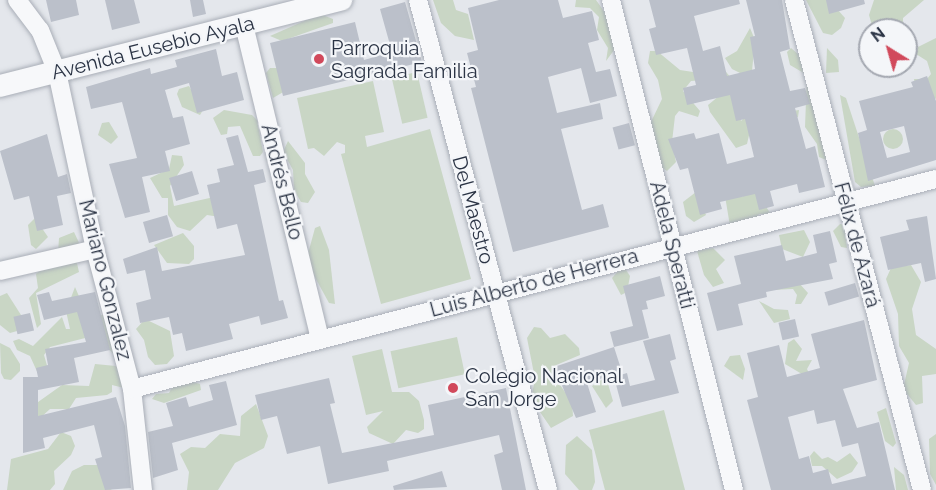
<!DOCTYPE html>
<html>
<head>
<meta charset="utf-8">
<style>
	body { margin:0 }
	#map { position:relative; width:936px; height:490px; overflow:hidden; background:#e4e7ec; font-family:Raleway,sans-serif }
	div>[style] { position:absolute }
	.green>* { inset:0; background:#c9d6c5; transform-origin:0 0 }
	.round { border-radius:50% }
	.building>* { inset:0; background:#bbc0ca; transform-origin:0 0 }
	.roads { filter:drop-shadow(0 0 2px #a9aeb7) drop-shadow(0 0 2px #a9aeb7) }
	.minor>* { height:18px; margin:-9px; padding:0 9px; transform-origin:9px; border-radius:9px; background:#f7f8fa }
	.tertiary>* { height:22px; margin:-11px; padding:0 11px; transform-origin:11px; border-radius:11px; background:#f7f8fa }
	.dots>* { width:16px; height:16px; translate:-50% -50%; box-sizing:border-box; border:3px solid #f4f6f9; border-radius:50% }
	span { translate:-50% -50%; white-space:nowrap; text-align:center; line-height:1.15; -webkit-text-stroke:4.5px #f4f6f9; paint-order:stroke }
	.street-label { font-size:20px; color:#2b3445 }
	.poi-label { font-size:20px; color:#2b3445 }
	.left { translate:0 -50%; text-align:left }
	.north { position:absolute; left:858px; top:18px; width:60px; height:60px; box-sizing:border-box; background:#f4f6f9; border:2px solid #a4a8b1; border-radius:50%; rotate:323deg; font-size:16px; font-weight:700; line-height:24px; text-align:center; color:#2b3445 }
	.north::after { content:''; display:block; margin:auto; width:21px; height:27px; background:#d1495b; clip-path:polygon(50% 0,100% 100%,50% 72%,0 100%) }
</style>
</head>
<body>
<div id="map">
	<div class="green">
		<div style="clip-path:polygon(433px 0,453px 0,456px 10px,468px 14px,474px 40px,455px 36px,441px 23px)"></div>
		<div style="clip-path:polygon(596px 0,623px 38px,606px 61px,608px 48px,597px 30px,599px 17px,590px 8px,575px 7px,576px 0)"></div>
		<div style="clip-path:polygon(806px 0,829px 0,845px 18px,841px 28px,832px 35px,823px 33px)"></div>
		<div style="clip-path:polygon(874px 0,924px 0,903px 18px,903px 30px,873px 29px,869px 15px)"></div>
		<div style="clip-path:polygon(320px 14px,333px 19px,333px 23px,282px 41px,270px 36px)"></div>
		<div style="clip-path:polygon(750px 28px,755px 40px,752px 71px,779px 113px,799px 110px,798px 117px,750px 131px,747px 144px,736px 148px,710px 112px,708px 105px,719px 96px,704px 80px,691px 81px,683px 91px,700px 111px,698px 117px,679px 111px,675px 116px,672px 142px,676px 162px,667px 171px,656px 164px,650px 124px,662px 99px,658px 80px,648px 63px,650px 51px,657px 51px,680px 70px,693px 72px,718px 62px,731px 78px,741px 121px,745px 117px,744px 75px,732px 69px,725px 58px,737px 51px)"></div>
		<div style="clip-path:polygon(936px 38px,936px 99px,915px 86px,914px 79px,927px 79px,931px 74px,927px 61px,916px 54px,918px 47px)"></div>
		<div style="clip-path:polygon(791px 48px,805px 60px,831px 162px,819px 157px,817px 144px,805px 127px,807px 75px,790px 65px,787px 52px)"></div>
		<div style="clip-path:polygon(827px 48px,838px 60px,839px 72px,826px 73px)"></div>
		<div style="clip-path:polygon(270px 68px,277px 68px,285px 91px,273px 98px,266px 73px)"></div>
		<div style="left:417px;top:72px;width:47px;height:26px;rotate:77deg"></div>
		<div style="clip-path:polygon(373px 81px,384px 132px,365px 136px,367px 147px,430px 129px,471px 279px,381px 304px,341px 154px,345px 153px,345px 145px,337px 142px,324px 156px,314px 148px,308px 149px,297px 98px)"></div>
		<div style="clip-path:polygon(189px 86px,203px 110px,200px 115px,182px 107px,177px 94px,179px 89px)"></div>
		<div style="clip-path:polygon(840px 95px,846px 98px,875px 186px,861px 187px,855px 182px)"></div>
		<div style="clip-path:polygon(224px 110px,252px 115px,257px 120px,263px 152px,260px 156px,253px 156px,240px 126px,228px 127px,227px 134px,221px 135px,213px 118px)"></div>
		<div style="clip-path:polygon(109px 122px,118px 137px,111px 144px,98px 135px,102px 123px)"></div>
		<div class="round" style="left:883px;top:129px;width:20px;height:20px"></div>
		<div style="clip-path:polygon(288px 141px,305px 163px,305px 174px,315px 192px,308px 203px,301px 202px,294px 190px,293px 170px,283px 152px)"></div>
		<div style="clip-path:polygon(172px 155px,182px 156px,184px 165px,170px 186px,174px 206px,214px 197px,220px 217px,207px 215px,190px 231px,177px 227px,168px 215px,168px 198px,162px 198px,150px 178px,169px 169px)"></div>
		<div style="clip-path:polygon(753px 188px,771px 214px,759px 214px,756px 220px,730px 226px,725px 196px,742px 197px)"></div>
		<div style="clip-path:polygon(696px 192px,706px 215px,694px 222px,686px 216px,683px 202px)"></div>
		<div style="clip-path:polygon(35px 218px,48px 237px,36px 249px,31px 245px,28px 225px)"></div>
		<div style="clip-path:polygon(840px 224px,844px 224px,847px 248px,841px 247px,833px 231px)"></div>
		<div style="clip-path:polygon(320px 226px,329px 250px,335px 304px,329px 303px,306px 261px,315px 228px)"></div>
		<div style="clip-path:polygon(804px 230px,810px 242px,803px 257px,782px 249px,779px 235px)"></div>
		<div style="clip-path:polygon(74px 232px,81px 247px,76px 259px,79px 272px,36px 293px,41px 324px,37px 328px,29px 298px,38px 288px,36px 274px,58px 253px,59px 238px)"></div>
		<div style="clip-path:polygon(183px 233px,194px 246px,194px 259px,189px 264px,167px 263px,154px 245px)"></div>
		<div style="clip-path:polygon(713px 248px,725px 260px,716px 269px,724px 283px,713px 287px,704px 275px,697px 251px)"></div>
		<div style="clip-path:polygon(911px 265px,921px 282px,912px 309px,916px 335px,936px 349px,936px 374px,922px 376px,923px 403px,916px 405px,903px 389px,909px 363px,899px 346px,898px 314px,886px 279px,891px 268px)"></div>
		<div style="clip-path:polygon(619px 270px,626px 270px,630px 276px,627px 292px,621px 295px,612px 278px)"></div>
		<div style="clip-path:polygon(798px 282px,808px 293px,801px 304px,795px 304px,797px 295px,793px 289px,771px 290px)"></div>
		<div style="clip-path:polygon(75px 287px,81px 301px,96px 315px,110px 315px,115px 355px,93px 336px,50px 347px,44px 355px,48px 369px,40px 378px,30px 356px,17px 350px,13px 341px,19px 339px,33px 346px,62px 317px,66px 329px,70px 329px,66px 311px)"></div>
		<div style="clip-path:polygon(7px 293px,21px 315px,17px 331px,10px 333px,0 325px,0 296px)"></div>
		<div style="clip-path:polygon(759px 301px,774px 309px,788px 310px,790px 319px,774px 323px)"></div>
		<div style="clip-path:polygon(145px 319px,170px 331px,174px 356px,167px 364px,155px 365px,148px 357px,144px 340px,136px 329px)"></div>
		<div style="clip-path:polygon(534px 327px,541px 328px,550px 338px,565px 334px,579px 348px,580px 355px,554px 366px,553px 375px,572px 402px,573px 416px,551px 428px,531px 399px,535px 379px,527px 338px)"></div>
		<div style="left:457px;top:337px;width:38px;height:68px;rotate:78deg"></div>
		<div style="clip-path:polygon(794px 339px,802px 349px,796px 361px,812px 360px,807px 369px,812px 380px,785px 364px,788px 343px)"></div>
		<div style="clip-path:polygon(0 343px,10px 348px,20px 364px,20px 371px,11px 380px,4px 379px,1px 373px)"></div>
		<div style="clip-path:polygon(382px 349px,392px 392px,409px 392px,419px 401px,424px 420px,424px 429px,418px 433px,406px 430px,393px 444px,369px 433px,367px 427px,383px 411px,366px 415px,352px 356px)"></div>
		<div style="clip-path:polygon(740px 355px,745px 369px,743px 380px,724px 366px,730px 356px)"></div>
		<div style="clip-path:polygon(95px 364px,116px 366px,125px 377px,124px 388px,112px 385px,112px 392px,107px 395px,76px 398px,69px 409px,50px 409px,39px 419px,24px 412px,62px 385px,89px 386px)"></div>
		<div style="clip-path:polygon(606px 377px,613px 401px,606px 408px,592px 386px)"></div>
		<div style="clip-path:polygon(187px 380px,200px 384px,201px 390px,164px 403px,152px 399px,156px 394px,169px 393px,172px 387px)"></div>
		<div style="clip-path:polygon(256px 404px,268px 436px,264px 448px,235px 463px,218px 490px,187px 490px,189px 472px,180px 454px,191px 447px,205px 448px,220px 434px,240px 436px,241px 416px)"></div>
		<div style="clip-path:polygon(886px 408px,896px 443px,893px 447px,885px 441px,877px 412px)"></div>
		<div style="clip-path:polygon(664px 410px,685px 490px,605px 490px,589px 430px)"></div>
		<div style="clip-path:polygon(61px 432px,71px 436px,75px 446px,71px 455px,54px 471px,55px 484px,50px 490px,7px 490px,11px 459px,48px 449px)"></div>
		<div style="clip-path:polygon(936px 434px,936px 485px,930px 474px,929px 439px)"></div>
		<div style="clip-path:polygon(577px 436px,592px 450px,595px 482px,592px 490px,579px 490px,565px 474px,566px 445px)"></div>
		<div style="clip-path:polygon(814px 451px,822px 459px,828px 457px,837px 462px,850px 453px,858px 463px,852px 472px,837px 479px,822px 466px,812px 466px,810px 456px)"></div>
		<div style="clip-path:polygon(84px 465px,100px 465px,106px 486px,112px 490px,63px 490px,72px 471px)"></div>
		<div style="clip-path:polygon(894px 467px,904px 475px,908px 490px,896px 490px)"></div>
	</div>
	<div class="building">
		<div style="clip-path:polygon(46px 0,76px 0,79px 15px,51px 22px)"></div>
		<div style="clip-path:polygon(105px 0,134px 0,140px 23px,112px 30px)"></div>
		<div style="clip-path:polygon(190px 0,203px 0,206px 14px,193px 17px)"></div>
		<div style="clip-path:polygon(499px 0,558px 0,563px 18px,592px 11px,599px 40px,588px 43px,596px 72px,610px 69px,617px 96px,590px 103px,581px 68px,548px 77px,557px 113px,600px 103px,603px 119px,561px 129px,582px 210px,603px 204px,609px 227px,513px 252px,471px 88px,476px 87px,467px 53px,478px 50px,468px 8px)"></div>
		<div style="clip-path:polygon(649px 0,739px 0,740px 4px,694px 16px,703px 51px,720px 46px,727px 76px,755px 69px,750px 37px,755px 36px,746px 0,782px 0,790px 49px,780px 52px,790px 91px,805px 88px,810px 104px,795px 108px,806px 149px,815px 146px,825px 187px,799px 193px,797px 184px,770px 191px,774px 206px,759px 210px,755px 194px,720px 202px,722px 209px,700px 215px,688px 168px,680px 170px,668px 139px,694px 133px,696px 139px,719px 133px,727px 164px,754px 157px,745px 119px,736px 121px,730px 95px,687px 105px,683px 88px,696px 85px,687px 48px,656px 55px,649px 29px,656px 27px)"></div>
		<div style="clip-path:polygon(826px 0,864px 0,865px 4px,829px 14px)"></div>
		<div style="clip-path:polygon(405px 2px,422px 62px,283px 96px,270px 43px,355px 22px,364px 60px,392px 52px,380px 9px)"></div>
		<div style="clip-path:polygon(216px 49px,222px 76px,237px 72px,244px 100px,197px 113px,189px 83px,165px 90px,173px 118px,183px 116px,190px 144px,165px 151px,170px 171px,142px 177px,150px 212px,125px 218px,109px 164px,137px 158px,122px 102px,91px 109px,86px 87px,150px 68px,151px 74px,177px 67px,175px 60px)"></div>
		<div style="clip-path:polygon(evenodd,927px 76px,936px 101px,936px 160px,868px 181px,858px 133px,867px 130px,859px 101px,913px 87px,911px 82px,927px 76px,904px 126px,910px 152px,887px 158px,880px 132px,904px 126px)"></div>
		<div style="left:629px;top:123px;width:23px;height:17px;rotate:75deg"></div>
		<div style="clip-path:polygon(47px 134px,58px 177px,67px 174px,71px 193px,57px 196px,63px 225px,37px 231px,29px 196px,14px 200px,0 151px)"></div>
		<div style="clip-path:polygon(238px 135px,248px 172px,263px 169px,266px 182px,254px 185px,279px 301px,283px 300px,288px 318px,261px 325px,259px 316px,229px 324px,233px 339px,186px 351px,182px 333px,173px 335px,169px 317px,140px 323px,136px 303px,151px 299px,145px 270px,127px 274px,123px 259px,157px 247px,162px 271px,245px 255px,237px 224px,217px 229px,207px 185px,220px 182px,217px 169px,234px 165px,226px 138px)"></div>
		<div style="left:192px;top:171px;width:24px;height:24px;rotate:73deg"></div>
		<div style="left:167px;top:215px;width:22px;height:25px;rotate:74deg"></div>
		<div style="clip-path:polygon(927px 216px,936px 279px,925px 282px,921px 263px,888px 270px,880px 237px,909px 230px,906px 220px)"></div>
		<div style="clip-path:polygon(830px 231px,837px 262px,829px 264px,833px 279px,766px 292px,767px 297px,738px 304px,743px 325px,717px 331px,707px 293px,741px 284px,734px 256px,782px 245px,786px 261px,817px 253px,813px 235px)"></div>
		<div style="clip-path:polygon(660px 276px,665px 296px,646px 301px,648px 309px,642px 310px,649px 338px,614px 347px,610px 332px,633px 326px,623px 286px)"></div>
		<div style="left:855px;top:283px;width:14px;height:32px;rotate:73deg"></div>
		<div style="clip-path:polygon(49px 292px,52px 301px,95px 292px,110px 350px,74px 358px,79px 382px,38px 390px,38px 416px,116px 397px,125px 426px,131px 488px,105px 490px,95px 459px,102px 457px,94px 425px,43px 438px,45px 448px,23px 453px,23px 377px,38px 377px,36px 368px,48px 365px,45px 349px,86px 342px,77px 312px,44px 320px,37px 295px)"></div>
		<div style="left:30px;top:313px;width:18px;height:17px;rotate:77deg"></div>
		<div style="left:795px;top:319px;width:18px;height:17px;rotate:77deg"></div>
		<div style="clip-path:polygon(evenodd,864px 320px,877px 380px,843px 389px,857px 428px,879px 422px,895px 490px,771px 490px,747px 400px,758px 397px,747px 353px,779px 345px,787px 377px,820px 368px,811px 334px,864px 320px,814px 410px,817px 424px,835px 420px,842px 447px,858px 443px,866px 476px,832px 484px,828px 469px,813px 473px,809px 456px,799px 459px,788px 417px,814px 410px)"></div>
		<div style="clip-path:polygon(670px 334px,676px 359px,670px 361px,679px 393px,622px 407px,614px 377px,627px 373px,630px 386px,655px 380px,643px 341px)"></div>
		<div style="clip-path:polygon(614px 347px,622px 372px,587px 383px,596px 412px,576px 418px,554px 367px)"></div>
		<div style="clip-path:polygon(329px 378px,335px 403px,330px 404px,342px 453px,434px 435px,428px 405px,506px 388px,526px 490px,502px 490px,494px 455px,503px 452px,499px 435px,387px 461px,389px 471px,328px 484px,320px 446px,287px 454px,277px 416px,261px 420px,255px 395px)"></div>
		<div style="clip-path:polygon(226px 381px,237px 425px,172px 443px,178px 470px,153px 478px,148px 432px,173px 426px,166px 403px,186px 397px,189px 407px,213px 400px,209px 385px)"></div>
		<div style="clip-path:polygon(442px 471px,447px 487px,394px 490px,393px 486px)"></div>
	</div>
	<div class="roads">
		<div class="minor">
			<div style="left:17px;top:0;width:38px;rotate:53deg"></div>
			<div style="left:40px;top:30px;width:45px;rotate:68deg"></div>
			<div style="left:57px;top:72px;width:181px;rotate:77.9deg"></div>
			<div style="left:95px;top:249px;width:145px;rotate:75.2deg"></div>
			<div style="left:132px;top:389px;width:102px;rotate:83.8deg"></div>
			<div style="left:418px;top:0;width:507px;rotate:75.14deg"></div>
			<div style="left:611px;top:0;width:505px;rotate:75.91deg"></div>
			<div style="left:794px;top:0;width:506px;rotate:75.36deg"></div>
			<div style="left:244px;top:25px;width:323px;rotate:76.4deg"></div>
			<div style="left:0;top:271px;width:98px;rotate:-13deg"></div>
			<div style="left:132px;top:389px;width:831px;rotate:-14.64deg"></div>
		</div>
		<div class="tertiary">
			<div style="left:0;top:86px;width:352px;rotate:-14.2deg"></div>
		</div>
	</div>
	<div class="dots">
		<div style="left:319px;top:59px;background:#d1495b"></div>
		<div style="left:453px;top:388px;background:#d1495b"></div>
	</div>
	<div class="street-label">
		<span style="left:153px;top:48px;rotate:-14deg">Avenida Eusebio Ayala</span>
		<span style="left:282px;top:182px;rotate:76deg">Andrés Bello</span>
		<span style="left:473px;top:210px;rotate:75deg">Del Maestro</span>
		<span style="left:672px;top:245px;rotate:76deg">Adela Speratti</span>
		<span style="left:857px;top:245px;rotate:75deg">Félix de Azará</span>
		<span style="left:105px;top:280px;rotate:76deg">Mariano Gonzalez</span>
		<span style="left:534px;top:283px;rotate:-15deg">Luis Alberto de Herrera</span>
	</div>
	<div class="poi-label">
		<span class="left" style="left:331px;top:60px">Parroquia<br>Sagrada Familia</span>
		<span class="left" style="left:465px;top:388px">Colegio Nacional<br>San Jorge</span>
	</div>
	<div class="north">N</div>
</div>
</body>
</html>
